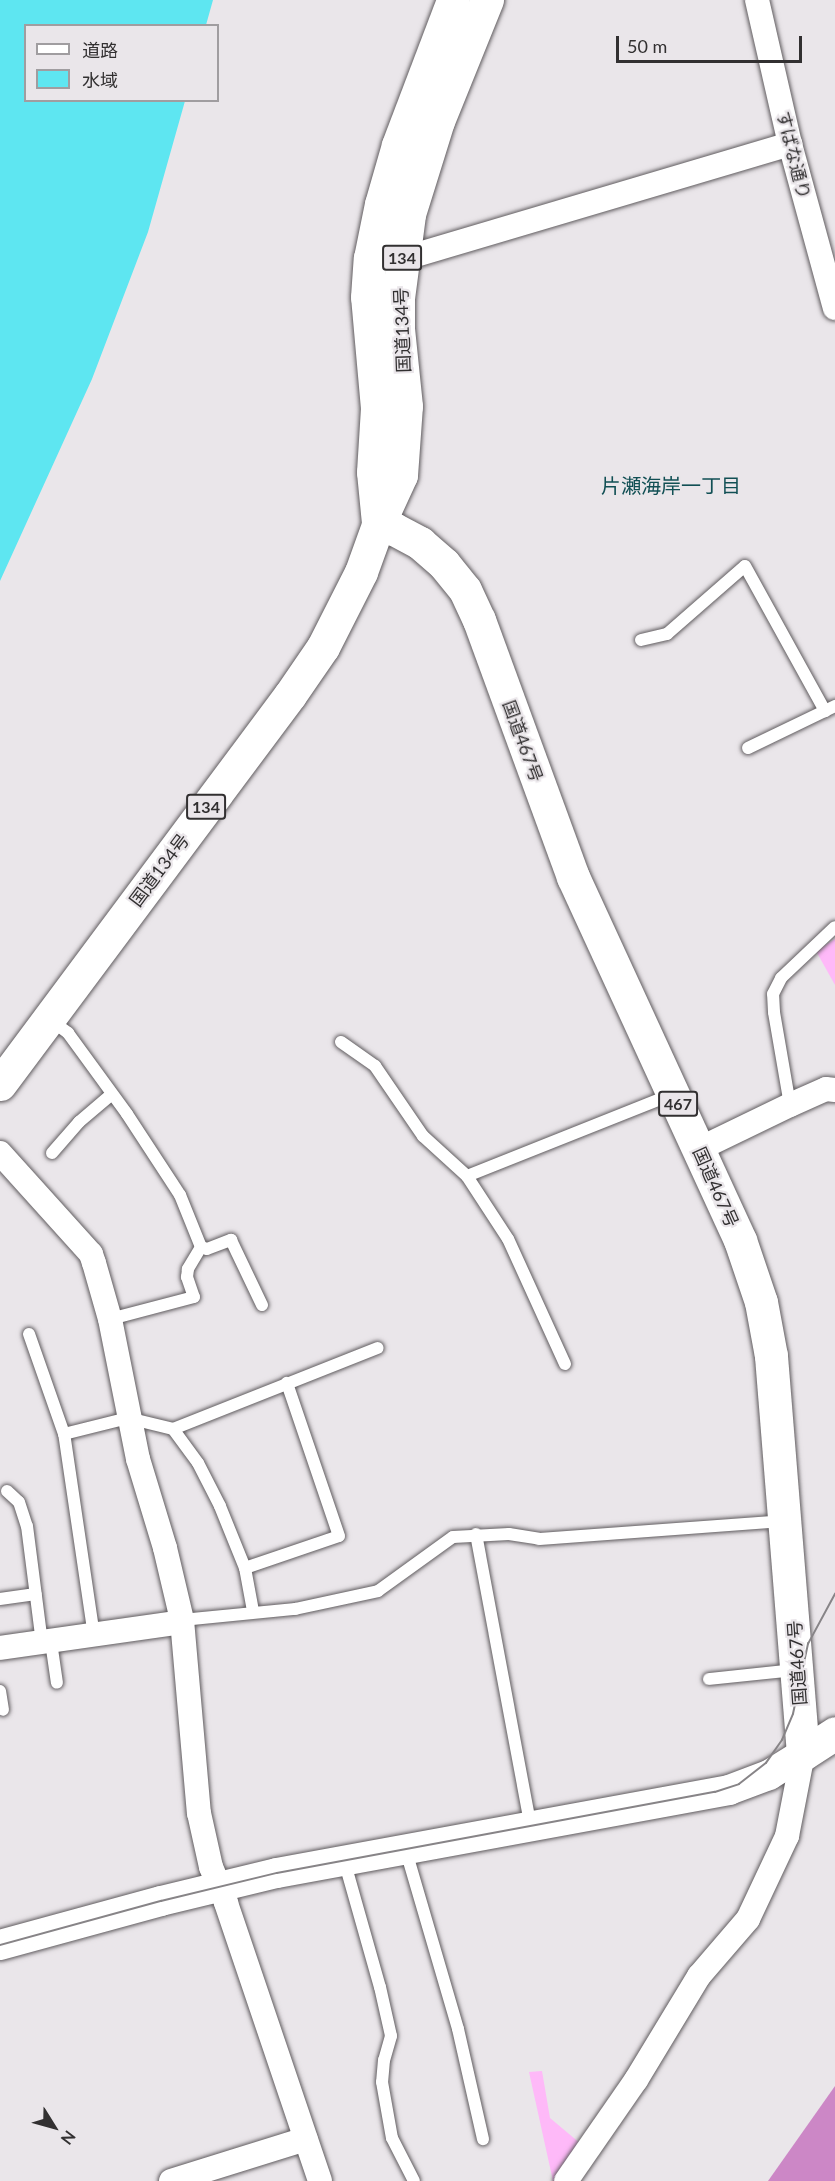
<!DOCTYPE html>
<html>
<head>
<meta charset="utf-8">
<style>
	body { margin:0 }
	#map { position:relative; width:835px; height:2181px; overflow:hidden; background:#eae6ea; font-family:Lato,"Noto Sans JP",sans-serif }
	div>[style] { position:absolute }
	.green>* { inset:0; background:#feb9f8 }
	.forest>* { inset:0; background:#cc87c6 }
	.water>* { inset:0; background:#5ee6f1 }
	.roads { filter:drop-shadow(0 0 2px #605c5f) drop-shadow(0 0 2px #605c5f) }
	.service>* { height:12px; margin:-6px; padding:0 6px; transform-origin:6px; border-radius:6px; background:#fff }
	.minor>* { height:24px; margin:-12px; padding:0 12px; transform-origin:12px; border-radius:12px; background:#fff }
	.tertiary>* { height:30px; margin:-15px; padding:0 15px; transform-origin:15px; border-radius:15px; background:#fff }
	.trunk>* { height:33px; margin:-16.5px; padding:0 16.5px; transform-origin:16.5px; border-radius:16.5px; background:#fff }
	.tram>* { height:1.5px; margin:-0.75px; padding:0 0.75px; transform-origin:0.75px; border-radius:0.75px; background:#878487 }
	span { translate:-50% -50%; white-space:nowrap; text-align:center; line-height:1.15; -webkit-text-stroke:4.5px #eae6ea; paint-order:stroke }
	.shield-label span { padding:2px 4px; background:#eae6ea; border:2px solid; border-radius:4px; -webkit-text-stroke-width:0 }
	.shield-label { font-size:16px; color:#323031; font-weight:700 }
	.street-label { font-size:18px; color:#323031 }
	.neighbourhood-label { font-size:20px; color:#114f54 }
	.legend { position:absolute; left:24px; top:24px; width:195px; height:78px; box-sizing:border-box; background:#eae6ea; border:2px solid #a09da0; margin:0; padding:8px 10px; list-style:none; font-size:18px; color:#323031 }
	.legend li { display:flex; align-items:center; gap:12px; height:30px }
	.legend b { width:30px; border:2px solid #a09da0 }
	.north { position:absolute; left:24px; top:2097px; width:60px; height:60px; -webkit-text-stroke:4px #eae6ea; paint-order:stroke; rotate:127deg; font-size:16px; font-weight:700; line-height:24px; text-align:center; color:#323031 }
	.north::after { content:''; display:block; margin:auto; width:21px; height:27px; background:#323031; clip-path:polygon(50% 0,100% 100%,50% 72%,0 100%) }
	.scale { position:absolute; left:616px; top:36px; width:186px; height:27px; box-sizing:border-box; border:3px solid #323031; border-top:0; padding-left:8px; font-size:18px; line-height:21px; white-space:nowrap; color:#323031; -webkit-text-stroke:4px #eae6ea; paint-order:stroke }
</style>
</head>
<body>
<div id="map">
	<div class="green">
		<div style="clip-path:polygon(835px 939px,835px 985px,816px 951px)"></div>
		<div style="clip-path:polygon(542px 2071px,550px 2118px,581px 2144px,558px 2181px,553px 2181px,529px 2072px)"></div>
	</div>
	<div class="forest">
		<div style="clip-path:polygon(835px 2086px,835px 2181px,768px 2181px)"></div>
	</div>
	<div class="water">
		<div style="clip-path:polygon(0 0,213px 0,206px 25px,26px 26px,26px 100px,185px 101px,148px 232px,92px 379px,0 581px)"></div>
	</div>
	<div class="roads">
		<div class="service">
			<div style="left:641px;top:640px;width:27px;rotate:-13deg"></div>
			<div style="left:667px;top:634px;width:103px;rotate:-41.1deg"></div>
			<div style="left:745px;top:566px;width:166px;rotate:61.1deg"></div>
			<div style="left:748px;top:748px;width:97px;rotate:-25.8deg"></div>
			<div style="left:49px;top:1019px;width:24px;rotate:36deg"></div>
			<div style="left:68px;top:1033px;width:100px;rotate:53.9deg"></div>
			<div style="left:127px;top:1114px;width:97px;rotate:56.8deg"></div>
			<div style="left:180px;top:1195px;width:56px;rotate:68deg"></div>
			<div style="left:201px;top:1247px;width:26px;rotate:121deg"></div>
			<div style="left:188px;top:1269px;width:8px;rotate:97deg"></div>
			<div style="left:187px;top:1277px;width:21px;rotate:71deg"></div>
			<div style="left:194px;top:1297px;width:87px;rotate:165.3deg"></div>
			<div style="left:341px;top:1042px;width:42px;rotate:35.2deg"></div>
			<div style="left:375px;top:1066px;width:85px;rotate:55.6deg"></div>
			<div style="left:423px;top:1136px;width:59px;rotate:42.3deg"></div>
			<div style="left:790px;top:1105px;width:94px;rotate:-99.8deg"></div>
			<div style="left:774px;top:1012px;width:18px;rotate:-93deg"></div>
			<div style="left:773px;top:994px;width:18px;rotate:-63deg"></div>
			<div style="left:781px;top:978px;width:74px;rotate:-43.4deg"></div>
			<div style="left:52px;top:1153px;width:41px;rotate:-48.9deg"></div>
			<div style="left:79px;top:1122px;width:43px;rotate:-40.3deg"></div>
			<div style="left:201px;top:1247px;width:6px;rotate:18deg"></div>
			<div style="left:207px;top:1249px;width:26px;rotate:-21deg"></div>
			<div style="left:231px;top:1240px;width:72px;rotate:64.5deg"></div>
			<div style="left:29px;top:1334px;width:106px;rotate:70.7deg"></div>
			<div style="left:565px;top:1364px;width:137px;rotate:-114.5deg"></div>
			<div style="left:508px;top:1239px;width:75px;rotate:-123.1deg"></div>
			<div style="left:467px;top:1176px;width:222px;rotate:-21.7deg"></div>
			<div style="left:7px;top:1491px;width:16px;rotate:43deg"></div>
			<div style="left:19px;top:1502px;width:25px;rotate:72deg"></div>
			<div style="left:27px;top:1526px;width:118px;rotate:82.7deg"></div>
			<div style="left:476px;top:1534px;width:298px;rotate:79.4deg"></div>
			<div style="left:245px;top:1568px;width:99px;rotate:-18.8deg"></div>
			<div style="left:339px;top:1536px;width:162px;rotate:-108.8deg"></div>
			<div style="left:0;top:1599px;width:36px;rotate:-8deg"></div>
			<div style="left:253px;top:1611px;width:44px;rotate:-100.5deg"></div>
			<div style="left:245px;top:1568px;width:67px;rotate:-112deg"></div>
			<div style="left:220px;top:1506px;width:48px;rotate:-117.1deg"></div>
			<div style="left:198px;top:1463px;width:42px;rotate:-126.3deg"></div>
			<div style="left:173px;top:1429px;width:220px;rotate:-21.6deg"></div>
			<div style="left:182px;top:1620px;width:114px;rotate:-5.6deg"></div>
			<div style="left:295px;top:1609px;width:85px;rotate:-12.2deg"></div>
			<div style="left:378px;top:1591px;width:92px;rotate:-35.8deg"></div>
			<div style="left:453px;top:1537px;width:56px;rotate:-3.1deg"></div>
			<div style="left:509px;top:1534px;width:30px;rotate:9deg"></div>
			<div style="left:539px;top:1539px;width:245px;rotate:-4.2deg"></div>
			<div style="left:94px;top:1636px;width:204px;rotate:-98.4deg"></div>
			<div style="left:64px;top:1434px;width:66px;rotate:-14deg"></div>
			<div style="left:128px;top:1418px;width:46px;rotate:13.7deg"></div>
			<div style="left:51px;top:1642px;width:41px;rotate:81.7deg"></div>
			<div style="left:709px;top:1679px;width:85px;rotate:-6deg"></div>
			<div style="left:0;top:1691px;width:19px;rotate:81deg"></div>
			<div style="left:406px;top:1851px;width:185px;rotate:73.7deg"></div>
			<div style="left:458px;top:2029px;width:113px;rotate:77.2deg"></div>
			<div style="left:344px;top:1860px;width:132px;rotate:74.2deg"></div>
			<div style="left:380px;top:1987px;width:50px;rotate:77.3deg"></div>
			<div style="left:391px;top:2036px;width:25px;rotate:106deg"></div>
			<div style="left:384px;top:2060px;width:22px;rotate:95deg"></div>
			<div style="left:382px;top:2082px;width:57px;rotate:79.9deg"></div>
			<div style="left:392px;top:2138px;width:48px;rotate:62.9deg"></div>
		</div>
		<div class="minor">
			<div style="left:757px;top:0;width:148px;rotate:77.1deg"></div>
			<div style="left:790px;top:144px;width:170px;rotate:74.7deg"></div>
			<div style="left:402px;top:259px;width:405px;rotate:-16.5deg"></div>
			<div style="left:699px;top:1149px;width:101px;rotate:-25.8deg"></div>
			<div style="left:790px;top:1105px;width:39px;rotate:-24deg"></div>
			<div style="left:826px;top:1089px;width:9px;rotate:6deg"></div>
			<div style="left:0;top:1153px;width:136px;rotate:48deg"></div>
			<div style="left:91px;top:1254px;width:9px;rotate:72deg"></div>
			<div style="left:94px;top:1263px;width:58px;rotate:74.1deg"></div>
			<div style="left:110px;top:1319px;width:143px;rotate:78.7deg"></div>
			<div style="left:138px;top:1459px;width:93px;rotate:73.1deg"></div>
			<div style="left:165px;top:1548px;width:74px;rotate:76.7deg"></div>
			<div style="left:182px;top:1620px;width:194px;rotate:85deg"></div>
			<div style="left:199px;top:1813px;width:55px;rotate:77.5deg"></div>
			<div style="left:211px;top:1867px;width:39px;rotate:67deg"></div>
			<div style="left:226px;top:1903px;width:293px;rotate:71.3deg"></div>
			<div style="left:0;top:1648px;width:184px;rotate:-8.1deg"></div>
			<div style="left:171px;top:2181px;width:141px;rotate:-17.3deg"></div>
			<div style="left:566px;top:2181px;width:123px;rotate:-55.3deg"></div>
			<div style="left:636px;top:2080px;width:122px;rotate:-58.8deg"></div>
			<div style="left:699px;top:1976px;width:75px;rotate:-49.3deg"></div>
			<div style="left:748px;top:1919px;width:92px;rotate:-64.8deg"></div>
			<div style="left:787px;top:1836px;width:84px;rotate:-79deg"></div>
		</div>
		<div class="tertiary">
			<div style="left:0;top:1945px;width:167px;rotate:-15.3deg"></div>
			<div style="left:161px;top:1901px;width:119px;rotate:-13.6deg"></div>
			<div style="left:277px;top:1873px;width:460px;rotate:-10.4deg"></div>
			<div style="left:729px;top:1790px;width:43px;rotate:-20.6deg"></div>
			<div style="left:769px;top:1775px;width:40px;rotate:-32deg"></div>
		</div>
		<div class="trunk">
			<div style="left:378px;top:523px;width:51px;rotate:-95.6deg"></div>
			<div style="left:373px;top:472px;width:64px;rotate:-86.4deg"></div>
			<div style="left:377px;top:408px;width:111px;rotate:-95.1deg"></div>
			<div style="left:367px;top:297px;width:39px;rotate:-86deg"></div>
			<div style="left:370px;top:258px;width:55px;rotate:-78.5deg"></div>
			<div style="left:381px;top:204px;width:61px;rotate:-73.9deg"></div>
			<div style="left:398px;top:145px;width:155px;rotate:-69.2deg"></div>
			<div style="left:378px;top:525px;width:16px;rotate:14deg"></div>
			<div style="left:394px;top:529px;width:30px;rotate:28deg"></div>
			<div style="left:420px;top:543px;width:32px;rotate:41deg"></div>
			<div style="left:444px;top:564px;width:33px;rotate:51deg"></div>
			<div style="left:465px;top:590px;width:33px;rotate:65deg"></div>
			<div style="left:479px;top:620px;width:274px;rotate:69.9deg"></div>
			<div style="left:573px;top:877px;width:400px;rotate:65.3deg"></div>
			<div style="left:740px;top:1240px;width:65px;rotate:71.3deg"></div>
			<div style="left:761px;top:1302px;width:55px;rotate:79.5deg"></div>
			<div style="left:771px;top:1356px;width:399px;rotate:85.4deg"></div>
			<div style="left:803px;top:1754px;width:38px;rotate:-33deg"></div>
			<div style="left:0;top:1084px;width:485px;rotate:-53.3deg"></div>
			<div style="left:290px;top:695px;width:58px;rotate:-55.5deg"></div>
			<div style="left:323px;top:647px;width:84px;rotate:-63.1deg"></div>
			<div style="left:361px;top:572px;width:50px;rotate:-70.1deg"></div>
			<div style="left:378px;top:525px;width:55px;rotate:-65.3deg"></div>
			<div style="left:401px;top:475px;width:69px;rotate:-85.9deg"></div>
			<div style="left:406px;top:406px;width:77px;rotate:-95.9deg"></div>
			<div style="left:398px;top:329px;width:31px;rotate:-90deg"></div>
			<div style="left:398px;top:298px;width:85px;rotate:-82.5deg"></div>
			<div style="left:409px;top:214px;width:97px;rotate:-72.7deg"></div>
			<div style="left:438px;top:121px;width:131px;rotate:-68deg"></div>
		</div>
	</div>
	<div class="tram">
		<div style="left:0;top:1945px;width:167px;rotate:-15.3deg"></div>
		<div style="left:161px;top:1901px;width:119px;rotate:-13.6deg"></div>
		<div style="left:277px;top:1873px;width:445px;rotate:-10.5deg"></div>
		<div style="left:715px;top:1792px;width:25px;rotate:-18deg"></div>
		<div style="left:739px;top:1784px;width:34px;rotate:-38deg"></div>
		<div style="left:766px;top:1763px;width:28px;rotate:-55deg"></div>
		<div style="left:782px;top:1740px;width:28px;rotate:-67deg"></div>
		<div style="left:793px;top:1714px;width:72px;rotate:-77.9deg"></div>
		<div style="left:808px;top:1644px;width:57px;rotate:-61.6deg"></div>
	</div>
	<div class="shield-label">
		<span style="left:402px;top:258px">134</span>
		<span style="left:206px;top:807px">134</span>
		<span style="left:678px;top:1104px">467</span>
	</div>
	<div class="street-label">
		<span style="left:794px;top:155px;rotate:76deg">すばな通り</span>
		<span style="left:402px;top:330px;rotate:-92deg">国道134号</span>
		<span style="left:523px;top:741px;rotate:70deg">国道467号</span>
		<span style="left:159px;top:870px;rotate:-53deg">国道134号</span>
		<span style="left:716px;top:1187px;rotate:66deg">国道467号</span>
		<span style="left:797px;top:1663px;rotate:-94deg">国道467号</span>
	</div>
	<div class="neighbourhood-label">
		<span style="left:671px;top:485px">片瀬海岸一丁目</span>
	</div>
	<ul class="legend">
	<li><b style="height:8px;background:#fff"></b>道路</li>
	<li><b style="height:16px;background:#5ee6f1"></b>水域</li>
	</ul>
	<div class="north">N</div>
	<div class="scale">50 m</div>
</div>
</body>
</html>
